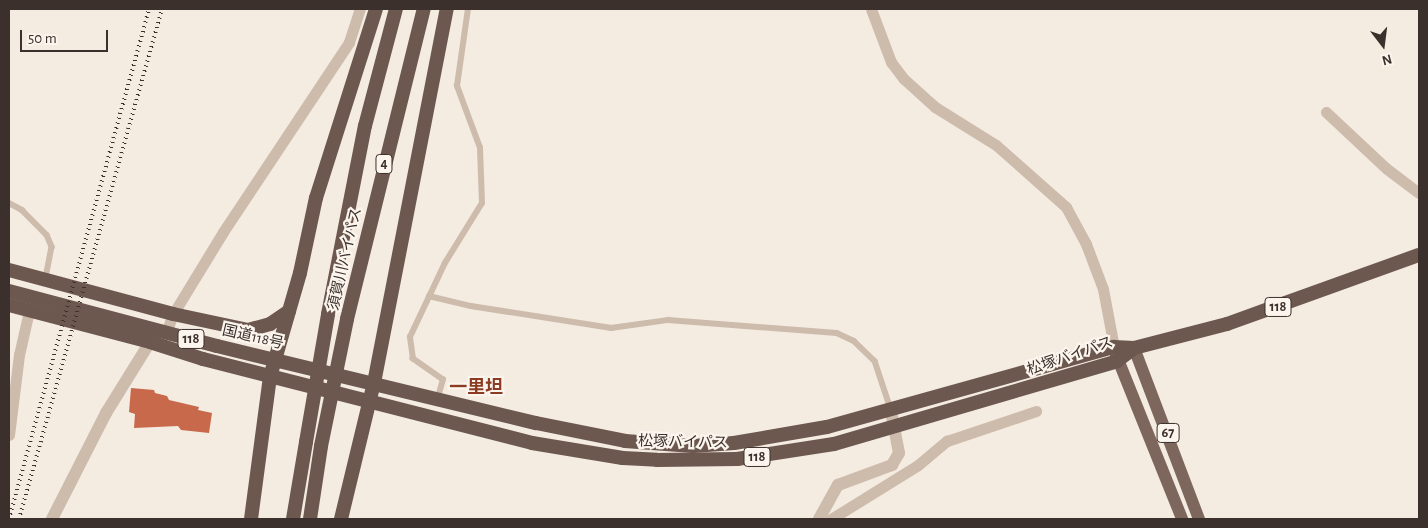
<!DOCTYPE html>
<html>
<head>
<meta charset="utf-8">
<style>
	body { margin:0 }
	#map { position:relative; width:1428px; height:528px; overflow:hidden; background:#f4ebe1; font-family:"Alegreya Sans","Noto Sans JP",sans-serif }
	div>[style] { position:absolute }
	.building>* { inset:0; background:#c8694b }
	.service>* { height:5.5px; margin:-2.75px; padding:0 2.75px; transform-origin:2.75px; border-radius:2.75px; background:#cdbbac }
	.minor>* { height:11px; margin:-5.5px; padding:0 5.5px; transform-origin:5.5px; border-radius:5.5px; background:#cdbbac }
	.tertiary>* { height:12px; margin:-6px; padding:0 6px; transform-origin:6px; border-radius:6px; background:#cdbbac }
	.primary>* { height:12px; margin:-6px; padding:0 6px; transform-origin:6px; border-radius:6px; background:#7d675c }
	.trunk>* { height:14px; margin:-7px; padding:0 7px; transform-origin:7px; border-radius:7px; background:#6c584f }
	.rail>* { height:4px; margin-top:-2px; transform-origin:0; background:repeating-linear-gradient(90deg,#3b302b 0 1px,transparent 0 5px) }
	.trunk-bridge>* { height:14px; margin:-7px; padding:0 7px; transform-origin:7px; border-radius:7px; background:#6c584f }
	span { translate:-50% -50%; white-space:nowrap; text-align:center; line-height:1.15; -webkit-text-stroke:4.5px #fbf5ee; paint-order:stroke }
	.shield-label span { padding:1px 4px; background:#fbf5ee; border:1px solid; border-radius:4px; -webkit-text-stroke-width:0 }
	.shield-label { font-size:14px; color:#3b302b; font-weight:700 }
	.street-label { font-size:15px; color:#3b302b }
	.quarter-label { font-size:18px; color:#8c3b22; font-weight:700 }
	.frame { position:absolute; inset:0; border:10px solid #3b302b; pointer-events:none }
	.north { position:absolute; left:1358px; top:20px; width:50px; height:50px; -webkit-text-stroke:4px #fbf5ee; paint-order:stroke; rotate:165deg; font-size:14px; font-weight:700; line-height:20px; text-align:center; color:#3b302b }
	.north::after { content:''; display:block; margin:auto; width:18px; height:22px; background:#3b302b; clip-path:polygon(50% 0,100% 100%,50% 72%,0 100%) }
	.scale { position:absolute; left:20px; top:30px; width:88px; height:22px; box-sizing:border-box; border:2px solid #3b302b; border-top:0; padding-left:6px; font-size:15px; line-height:18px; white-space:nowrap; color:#3b302b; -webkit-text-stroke:4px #fbf5ee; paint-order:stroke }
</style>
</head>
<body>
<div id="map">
	<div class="building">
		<div style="clip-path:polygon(131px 388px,154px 390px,155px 393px,167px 396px,169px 400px,199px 407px,198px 410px,212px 413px,209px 433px,181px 430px,178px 426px,134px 428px,135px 414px,129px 412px)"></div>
	</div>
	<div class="service">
		<div style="left:9px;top:203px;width:15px;rotate:28deg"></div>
		<div style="left:22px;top:210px;width:35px;rotate:45deg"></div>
		<div style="left:47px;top:235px;width:13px;rotate:67deg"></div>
		<div style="left:52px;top:247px;width:31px;rotate:101deg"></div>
		<div style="left:429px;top:296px;width:43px;rotate:13.4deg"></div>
		<div style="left:471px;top:306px;width:142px;rotate:8.9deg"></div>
		<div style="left:611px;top:328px;width:58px;rotate:-8deg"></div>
		<div style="left:668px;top:320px;width:169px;rotate:4.4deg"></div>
		<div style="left:837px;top:333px;width:19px;rotate:25deg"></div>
		<div style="left:854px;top:341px;width:29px;rotate:44deg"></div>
		<div style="left:875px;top:361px;width:51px;rotate:71.6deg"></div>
		<div style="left:438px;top:397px;width:18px;rotate:-74deg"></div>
		<div style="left:443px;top:380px;width:37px;rotate:-145deg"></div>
		<div style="left:413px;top:359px;width:22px;rotate:-98deg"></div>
		<div style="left:410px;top:337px;width:82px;rotate:-64.7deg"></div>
		<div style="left:445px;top:263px;width:70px;rotate:-58.3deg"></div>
		<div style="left:482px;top:203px;width:55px;rotate:-92.1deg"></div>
		<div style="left:480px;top:148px;width:66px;rotate:-110.4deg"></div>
		<div style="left:457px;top:86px;width:78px;rotate:-81.9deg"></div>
	</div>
	<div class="minor">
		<div style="left:871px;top:9px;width:57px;rotate:69.3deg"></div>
		<div style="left:891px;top:62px;width:21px;rotate:53deg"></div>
		<div style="left:904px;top:79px;width:42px;rotate:42.1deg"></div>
		<div style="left:935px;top:107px;width:72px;rotate:31.9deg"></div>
		<div style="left:996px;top:145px;width:94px;rotate:41.5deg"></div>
		<div style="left:1066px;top:207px;width:42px;rotate:61.6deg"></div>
		<div style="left:1086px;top:244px;width:48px;rotate:69.3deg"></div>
		<div style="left:1103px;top:289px;width:59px;rotate:79.3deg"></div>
		<div style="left:1326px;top:112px;width:83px;rotate:43.1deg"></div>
		<div style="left:1387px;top:169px;width:40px;rotate:37deg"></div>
		<div style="left:166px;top:333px;width:20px;rotate:-70deg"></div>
		<div style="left:173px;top:314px;width:96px;rotate:-58.6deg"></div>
		<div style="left:223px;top:232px;width:228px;rotate:-56.4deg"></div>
		<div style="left:349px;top:42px;width:35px;rotate:-72deg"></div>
		<div style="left:9px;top:435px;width:81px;rotate:-82.9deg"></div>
		<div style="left:19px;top:355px;width:45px;rotate:-77.2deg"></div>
		<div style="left:831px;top:519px;width:102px;rotate:-31.8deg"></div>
		<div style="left:918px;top:465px;width:38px;rotate:-40deg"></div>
		<div style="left:947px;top:441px;width:94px;rotate:-18.6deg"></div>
	</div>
	<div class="tertiary">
		<div style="left:52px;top:519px;width:119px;rotate:-63deg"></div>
		<div style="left:106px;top:413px;width:84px;rotate:-58.2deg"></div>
		<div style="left:819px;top:519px;width:39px;rotate:-61deg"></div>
		<div style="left:838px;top:485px;width:58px;rotate:-20.3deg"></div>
		<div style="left:892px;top:465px;width:14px;rotate:-60deg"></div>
		<div style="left:899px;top:453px;width:43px;rotate:-100.8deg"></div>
	</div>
	<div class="primary">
		<div style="left:1134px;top:348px;width:183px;rotate:69.2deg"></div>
		<div style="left:1115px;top:352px;width:180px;rotate:68.1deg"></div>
	</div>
	<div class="trunk">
		<div style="left:9px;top:270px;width:170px;rotate:15deg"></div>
		<div style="left:173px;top:314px;width:77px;rotate:12deg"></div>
		<div style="left:248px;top:330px;width:23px;rotate:-15deg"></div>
		<div style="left:270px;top:324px;width:23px;rotate:-34deg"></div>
		<div style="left:9px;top:291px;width:215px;rotate:14.8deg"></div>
		<div style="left:217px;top:346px;width:328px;rotate:13.6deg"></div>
		<div style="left:536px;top:423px;width:91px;rotate:11.4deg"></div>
		<div style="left:625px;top:441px;width:68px;rotate:4.2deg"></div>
		<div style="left:693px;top:446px;width:41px;rotate:-4.2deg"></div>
		<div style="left:734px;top:443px;width:94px;rotate:-9.8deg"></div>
		<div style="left:827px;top:427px;width:298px;rotate:-15.6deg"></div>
		<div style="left:1114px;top:347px;width:20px;rotate:3deg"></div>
		<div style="left:1134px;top:348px;width:96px;rotate:-14.5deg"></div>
		<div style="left:1227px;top:324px;width:204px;rotate:-19.8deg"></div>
		<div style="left:9px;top:305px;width:146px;rotate:14.7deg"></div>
		<div style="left:150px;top:342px;width:56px;rotate:17.8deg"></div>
		<div style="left:203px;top:359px;width:340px;rotate:14.3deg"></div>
		<div style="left:532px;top:443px;width:92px;rotate:9.4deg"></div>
		<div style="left:623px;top:458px;width:34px;rotate:3deg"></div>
		<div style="left:657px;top:460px;width:80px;rotate:-0.7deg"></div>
		<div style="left:737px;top:459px;width:98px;rotate:-8.8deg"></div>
		<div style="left:834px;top:444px;width:295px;rotate:-16.3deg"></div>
		<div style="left:1117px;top:361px;width:21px;rotate:-37deg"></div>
		<div style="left:328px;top:314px;width:192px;rotate:-78.9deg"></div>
		<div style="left:365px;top:126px;width:121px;rotate:-75.2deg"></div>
		<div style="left:347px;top:319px;width:319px;rotate:-76.1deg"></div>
		<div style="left:251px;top:519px;width:143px;rotate:-82.4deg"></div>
		<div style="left:270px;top:377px;width:108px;rotate:-73.9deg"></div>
		<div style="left:300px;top:273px;width:77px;rotate:-78deg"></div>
		<div style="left:316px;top:198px;width:198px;rotate:-72.4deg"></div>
		<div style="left:293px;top:519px;width:78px;rotate:-80.4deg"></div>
		<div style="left:310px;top:519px;width:74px;rotate:-81.4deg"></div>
		<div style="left:341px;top:519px;width:140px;rotate:-76.4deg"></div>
		<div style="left:374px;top:383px;width:381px;rotate:-79deg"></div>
	</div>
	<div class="rail">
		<div style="left:9px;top:519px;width:529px;rotate:-74.65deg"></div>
		<div style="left:19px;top:519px;width:530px;rotate:-74.34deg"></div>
	</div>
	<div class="trunk-bridge">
		<div style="left:306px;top:442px;width:130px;rotate:-80.2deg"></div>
		<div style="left:321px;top:446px;width:130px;rotate:-78.4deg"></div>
	</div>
	<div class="shield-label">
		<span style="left:384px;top:164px">4</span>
		<span style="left:1278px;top:307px">118</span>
		<span style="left:191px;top:339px">118</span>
		<span style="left:1168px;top:433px">67</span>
		<span style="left:757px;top:457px">118</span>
	</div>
	<div class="street-label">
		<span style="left:345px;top:259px;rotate:-77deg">須賀川バイパス</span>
		<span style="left:253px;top:337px;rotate:13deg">国道118号</span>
		<span style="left:1070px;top:356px;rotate:-19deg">松塚バイパス</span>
		<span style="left:683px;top:442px;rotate:1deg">松塚バイパス</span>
	</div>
	<div class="quarter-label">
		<span style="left:476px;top:388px">一里坦</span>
	</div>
	<div class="frame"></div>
	<div class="north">N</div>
	<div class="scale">50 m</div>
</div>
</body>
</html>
